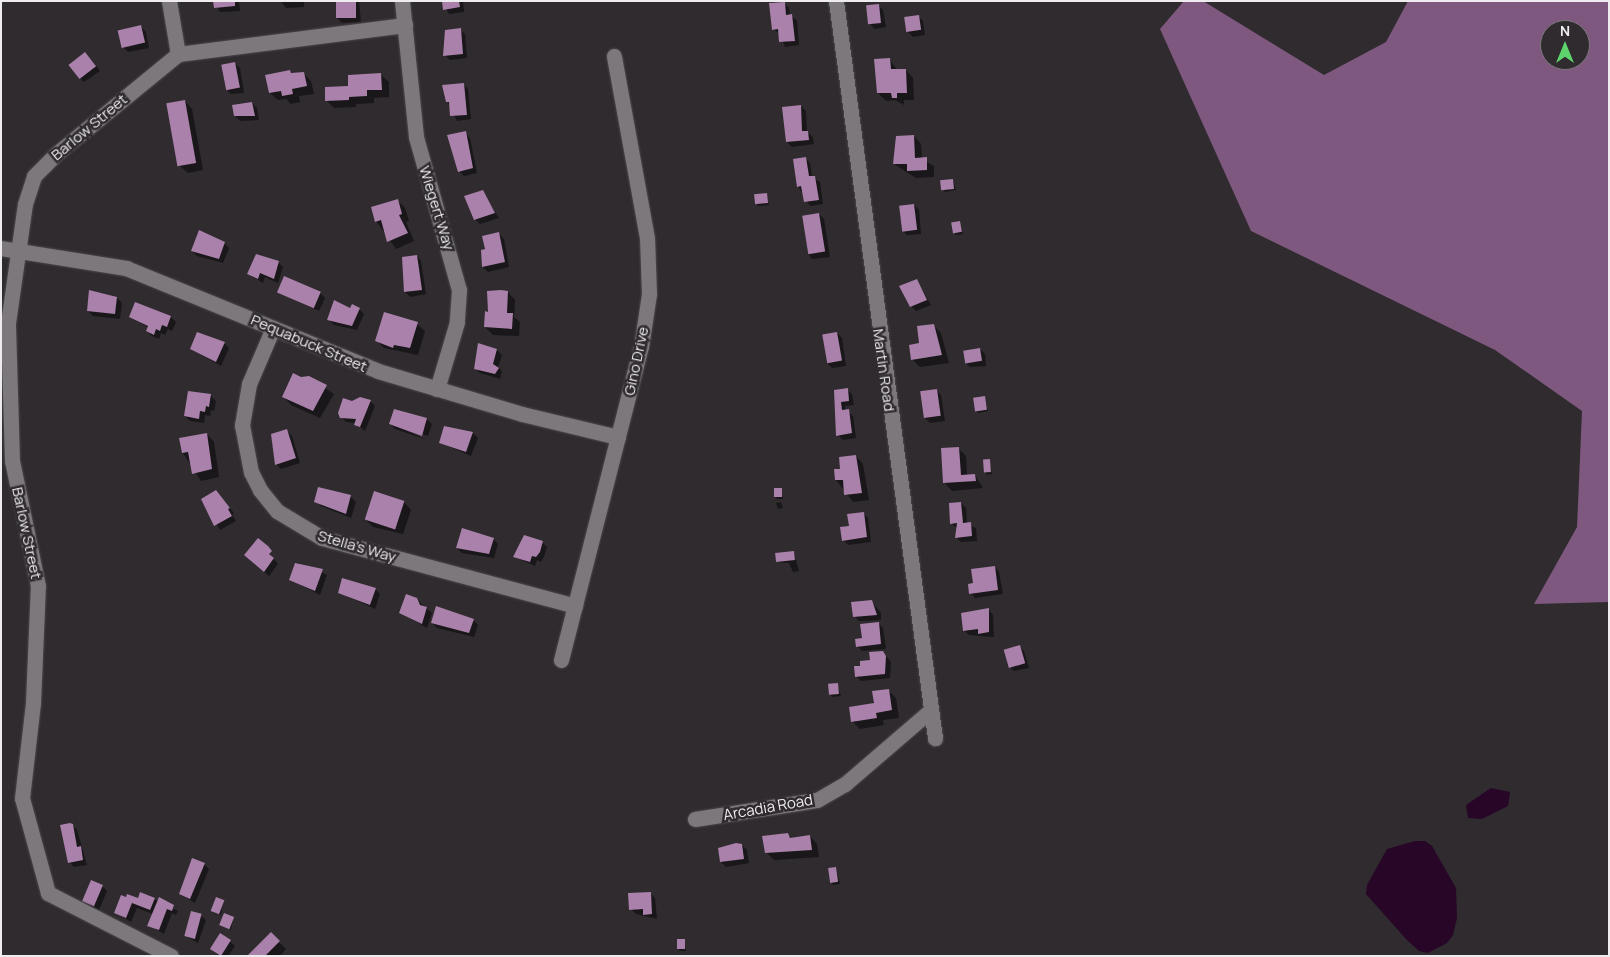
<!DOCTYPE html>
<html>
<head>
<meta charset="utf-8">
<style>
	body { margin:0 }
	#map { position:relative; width:1610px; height:957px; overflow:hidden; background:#2f2b2f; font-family:Manrope,sans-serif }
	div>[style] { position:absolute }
	.forest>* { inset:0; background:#7e587e }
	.water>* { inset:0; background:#270628 }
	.shadow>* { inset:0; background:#0007 }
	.building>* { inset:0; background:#a981aa; transform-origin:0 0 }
	.roads { filter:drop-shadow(0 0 1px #4b484b) drop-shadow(0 0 1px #4b484b) }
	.street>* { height:15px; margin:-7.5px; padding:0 7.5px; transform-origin:7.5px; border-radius:7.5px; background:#7c787c }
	span { translate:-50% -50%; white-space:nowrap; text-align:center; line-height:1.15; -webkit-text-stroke:5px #2f2b2f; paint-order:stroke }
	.street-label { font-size:15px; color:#efecef }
	.frame { position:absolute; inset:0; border:2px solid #efecef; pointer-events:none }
	.north { position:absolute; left:1540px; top:20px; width:50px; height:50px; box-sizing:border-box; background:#2f2b2f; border:1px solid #7c787c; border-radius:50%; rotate:0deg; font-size:14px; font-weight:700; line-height:20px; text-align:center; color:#efecef }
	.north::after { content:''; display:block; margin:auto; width:18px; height:22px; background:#5dd56c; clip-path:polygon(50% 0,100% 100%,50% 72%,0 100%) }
</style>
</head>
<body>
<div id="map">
	<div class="forest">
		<div style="clip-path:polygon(evenodd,1184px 1px,1203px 1px,1324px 75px,1386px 42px,1408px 1px,1609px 1px,1609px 602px,1534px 604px,1577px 527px,1582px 411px,1495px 350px,1251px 231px,1160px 29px,1184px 1px,1550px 30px,1580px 30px,1580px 60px,1550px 60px,1550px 30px)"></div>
	</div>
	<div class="water">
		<div style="clip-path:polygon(1491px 788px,1510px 792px,1508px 806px,1482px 819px,1468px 818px,1466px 805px)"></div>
		<div style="clip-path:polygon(1415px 841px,1425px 841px,1432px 846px,1456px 888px,1457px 918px,1453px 935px,1447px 943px,1428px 953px,1419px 951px,1406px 939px,1366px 894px,1367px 885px,1387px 849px)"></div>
	</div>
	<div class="shadow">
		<div style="clip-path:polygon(214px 1px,239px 1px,240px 11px,220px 12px)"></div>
		<div style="clip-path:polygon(281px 1px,304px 1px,304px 7px,286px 8px)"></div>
		<div style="clip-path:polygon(337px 1px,359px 1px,361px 22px,342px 23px,337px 18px)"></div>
		<div style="clip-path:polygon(442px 1px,463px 1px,464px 12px,449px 14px)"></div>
		<div style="clip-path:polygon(784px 3px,789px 8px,790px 16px,797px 20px,799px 45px,785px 47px,780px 34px,773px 29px)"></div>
		<div style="clip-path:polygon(878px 5px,883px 10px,886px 27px,875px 29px,870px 24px)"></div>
		<div style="clip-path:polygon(918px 16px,923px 21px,925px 35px,913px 37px,908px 32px)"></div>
		<div style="clip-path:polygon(141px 27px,146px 32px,149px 48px,128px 52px,123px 47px)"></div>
		<div style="clip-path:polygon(460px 30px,465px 34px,467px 58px,450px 60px,445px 55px,444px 45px)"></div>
		<div style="clip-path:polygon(90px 58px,100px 71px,84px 82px,80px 78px)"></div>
		<div style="clip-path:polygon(890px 60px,898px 71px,906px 70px,913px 78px,914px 100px,904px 100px,904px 105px,895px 100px,886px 101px,878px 93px)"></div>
		<div style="clip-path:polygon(235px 64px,240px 68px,244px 93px,231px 94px,226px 89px)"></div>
		<div style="clip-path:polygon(290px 71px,293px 74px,304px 74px,311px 81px,314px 94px,299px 96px,300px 102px,291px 104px,286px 99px,278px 100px,270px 93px)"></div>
		<div style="clip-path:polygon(381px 75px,389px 82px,389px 97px,374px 98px,374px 103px,356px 104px,356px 107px,334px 108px,326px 100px)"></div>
		<div style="clip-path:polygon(463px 84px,468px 89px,471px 119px,457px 121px,447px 101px)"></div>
		<div style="clip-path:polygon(185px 101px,192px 109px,203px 170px,188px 173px,180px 166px)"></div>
		<div style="clip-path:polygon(252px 103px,257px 108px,259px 120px,240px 121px,235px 116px)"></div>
		<div style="clip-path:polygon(801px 106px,806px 111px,807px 132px,813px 137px,814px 144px,792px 147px,787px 142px,783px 108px)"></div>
		<div style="clip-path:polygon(465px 133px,470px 138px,477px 173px,464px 176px,459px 171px)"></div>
		<div style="clip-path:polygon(914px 136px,921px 144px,922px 159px,934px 166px,934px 177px,916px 178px,894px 164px)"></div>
		<div style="clip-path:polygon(805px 158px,810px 163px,812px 177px,820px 182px,823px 204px,810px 206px,798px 186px)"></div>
		<div style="clip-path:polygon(953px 180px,956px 190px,945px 192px,943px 189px)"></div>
		<div style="clip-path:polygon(482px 192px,499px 218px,480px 224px,475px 219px)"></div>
		<div style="clip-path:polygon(766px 195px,769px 205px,758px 206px,756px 204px)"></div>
		<div style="clip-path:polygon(397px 200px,405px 208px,409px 221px,406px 222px,414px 241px,396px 249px,376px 221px)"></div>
		<div style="clip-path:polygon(914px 205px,919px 210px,921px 234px,907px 235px,902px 230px)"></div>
		<div style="clip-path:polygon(819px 214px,824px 219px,830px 257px,812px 259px,808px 254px)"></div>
		<div style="clip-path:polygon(960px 223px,963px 234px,956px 235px,954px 233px)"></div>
		<div style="clip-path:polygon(499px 234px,504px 239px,509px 267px,488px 272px,483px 267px,482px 251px)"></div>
		<div style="clip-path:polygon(224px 243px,229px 248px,223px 263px,197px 256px,192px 251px)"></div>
		<div style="clip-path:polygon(417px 256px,421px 261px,426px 294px,410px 297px,405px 292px)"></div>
		<div style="clip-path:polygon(278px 262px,283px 267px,278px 283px,265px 277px,263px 283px,248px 274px)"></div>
		<div style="clip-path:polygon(916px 280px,931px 305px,916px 311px,911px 306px)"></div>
		<div style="clip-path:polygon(279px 292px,320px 293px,325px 298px,319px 311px)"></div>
		<div style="clip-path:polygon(508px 292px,515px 300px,514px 317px,520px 322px,519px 336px,493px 335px,485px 327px,490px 313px)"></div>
		<div style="clip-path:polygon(117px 298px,122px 303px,120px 319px,93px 316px,88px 311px)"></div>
		<div style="clip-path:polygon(136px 304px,171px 317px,176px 322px,172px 331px,168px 329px,165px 335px,161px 333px,159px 339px,152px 336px,147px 331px,149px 328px,131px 317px)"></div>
		<div style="clip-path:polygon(351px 309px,359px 309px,364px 314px,357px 330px,334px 325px,329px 320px)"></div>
		<div style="clip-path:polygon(417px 324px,425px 331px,418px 355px,384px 348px,376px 340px)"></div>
		<div style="clip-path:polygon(933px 325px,941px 333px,949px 363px,920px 367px,912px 359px)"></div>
		<div style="clip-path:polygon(837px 333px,842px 338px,846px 366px,832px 368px,827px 363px)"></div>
		<div style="clip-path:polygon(224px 343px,229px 348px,221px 366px,191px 349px)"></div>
		<div style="clip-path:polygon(980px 349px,985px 354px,986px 366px,970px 367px,965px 362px)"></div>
		<div style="clip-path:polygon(497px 350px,502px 355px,498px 367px,502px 371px,500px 379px,480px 373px,475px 368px)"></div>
		<div style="clip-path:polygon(309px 377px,334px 394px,320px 418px,291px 405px,284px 397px,301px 379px)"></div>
		<div style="clip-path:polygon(847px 389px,852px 394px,854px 405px,845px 406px,846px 411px,853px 416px,856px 438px,843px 440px,838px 435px,835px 391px)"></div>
		<div style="clip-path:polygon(936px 390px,941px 395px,945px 421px,930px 423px,925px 418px)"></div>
		<div style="clip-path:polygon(211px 396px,216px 401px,214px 411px,211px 410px,210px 416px,205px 415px,204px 423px,190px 421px,185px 416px)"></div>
		<div style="clip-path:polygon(984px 397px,988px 411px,978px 413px,976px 411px)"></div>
		<div style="clip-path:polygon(370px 401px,375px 406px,365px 431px,356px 423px,346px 422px,341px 417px,352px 402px)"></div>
		<div style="clip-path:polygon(395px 410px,427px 419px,432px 424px,428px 436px,394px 425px,427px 440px,395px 429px,390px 424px)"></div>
		<div style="clip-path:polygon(445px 428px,473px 433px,478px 438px,471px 456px,441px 443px)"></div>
		<div style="clip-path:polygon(287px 431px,292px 436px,300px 463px,281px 469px,276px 464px)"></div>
		<div style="clip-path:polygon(207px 434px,214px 442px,219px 477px,201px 481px,183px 453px)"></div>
		<div style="clip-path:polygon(958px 448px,966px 456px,967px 476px,975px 475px,983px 488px,952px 491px,945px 483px)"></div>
		<div style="clip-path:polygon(856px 456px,863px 464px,869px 500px,853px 502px,836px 480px)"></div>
		<div style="clip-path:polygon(989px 460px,992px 474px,987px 475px,985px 472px)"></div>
		<div style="clip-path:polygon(319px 489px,351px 497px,356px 502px,351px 518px,321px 506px,316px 501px)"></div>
		<div style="clip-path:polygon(781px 489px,783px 499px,777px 499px,775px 497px)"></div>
		<div style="clip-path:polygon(216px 492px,234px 513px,232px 515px,236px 521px,220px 530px,202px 499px)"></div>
		<div style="clip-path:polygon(375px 493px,404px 502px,411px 510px,403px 534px,373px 527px,365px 519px)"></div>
		<div style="clip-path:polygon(781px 502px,783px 508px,778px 509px,776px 503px)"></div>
		<div style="clip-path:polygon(961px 503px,966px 508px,967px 524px,976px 528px,977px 541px,961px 542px,956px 537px,957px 528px,952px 524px)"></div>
		<div style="clip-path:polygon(863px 513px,868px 518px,871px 542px,848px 545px,843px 540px)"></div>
		<div style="clip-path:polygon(493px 539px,498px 544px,494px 558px,462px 553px,457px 548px)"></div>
		<div style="clip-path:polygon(258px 540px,278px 564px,269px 576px,250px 560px)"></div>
		<div style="clip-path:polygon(542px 542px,547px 547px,544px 557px,541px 562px,537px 560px,535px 566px,515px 557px)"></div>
		<div style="clip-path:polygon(794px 553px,799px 571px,793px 572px,789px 563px,777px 562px)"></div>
		<div style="clip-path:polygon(310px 566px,327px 575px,320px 595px,290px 579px)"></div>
		<div style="clip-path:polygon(995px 567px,999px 572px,1003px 594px,975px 598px,971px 593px,974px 584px)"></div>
		<div style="clip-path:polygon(375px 589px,380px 594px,375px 609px,339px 592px)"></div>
		<div style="clip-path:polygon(416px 599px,432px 613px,427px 628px,401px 613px)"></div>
		<div style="clip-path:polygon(871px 601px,881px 613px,881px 620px,859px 621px,854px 616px)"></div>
		<div style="clip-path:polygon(989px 610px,993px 615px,994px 637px,969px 635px,964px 630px)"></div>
		<div style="clip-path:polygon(473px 620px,478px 625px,474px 637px,437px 628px,432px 623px)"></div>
		<div style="clip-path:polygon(878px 623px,883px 628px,886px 649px,862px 651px,857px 646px)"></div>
		<div style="clip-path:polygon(1020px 647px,1024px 651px,1029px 668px,1014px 671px,1009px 667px)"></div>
		<div style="clip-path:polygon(883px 652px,891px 662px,890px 678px,861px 681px,856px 676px,861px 667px)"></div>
		<div style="clip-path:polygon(837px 684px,841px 696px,833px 697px,831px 695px)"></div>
		<div style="clip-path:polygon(888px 690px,896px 698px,899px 718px,883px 720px,884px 725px,860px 729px,852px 721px)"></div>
		<div style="clip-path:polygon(72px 825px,77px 830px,87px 865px,74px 867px,69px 862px)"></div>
		<div style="clip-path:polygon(788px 835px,792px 839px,810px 836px,817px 844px,819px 857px,774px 860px,766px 852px)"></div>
		<div style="clip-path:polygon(742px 845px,747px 850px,749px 863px,726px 867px,721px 862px)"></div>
		<div style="clip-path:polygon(204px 864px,209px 869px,195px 903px,180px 894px)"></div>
		<div style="clip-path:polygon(836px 868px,840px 884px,833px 885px,831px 882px)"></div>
		<div style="clip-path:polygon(102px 886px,107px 891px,99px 910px,83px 900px)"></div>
		<div style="clip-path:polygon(650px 893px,655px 898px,657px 919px,636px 914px,631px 909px)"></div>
		<div style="clip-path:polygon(138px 899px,154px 899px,178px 911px,176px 915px,172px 913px,164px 934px,149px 925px,153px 914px,137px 908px,131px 922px,115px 912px)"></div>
		<div style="clip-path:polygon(223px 901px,221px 915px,214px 913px,212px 911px)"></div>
		<div style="clip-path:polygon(201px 916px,206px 920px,198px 943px,184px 935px)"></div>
		<div style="clip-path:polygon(233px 918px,231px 930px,221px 925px)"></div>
		<div style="clip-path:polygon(221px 934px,235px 946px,228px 956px,219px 956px,211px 949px)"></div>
		<div style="clip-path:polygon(271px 934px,286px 949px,280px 956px,248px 956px)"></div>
		<div style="clip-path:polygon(684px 941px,686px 951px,680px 951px,678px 949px)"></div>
	</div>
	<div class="building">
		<div style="clip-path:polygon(213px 1px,235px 1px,235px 6px,214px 8px)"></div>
		<div style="left:336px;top:1px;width:20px;height:17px"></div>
		<div style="clip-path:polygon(442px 1px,459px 1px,460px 7px,443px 10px)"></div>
		<div style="clip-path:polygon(785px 2px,786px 15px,792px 14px,795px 41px,779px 42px,778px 29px,772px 30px,769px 3px)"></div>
		<div style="left:879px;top:4px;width:19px;height:13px;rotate:84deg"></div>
		<div style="left:919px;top:15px;width:15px;height:15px;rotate:82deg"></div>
		<div style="left:141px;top:25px;width:18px;height:24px;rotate:77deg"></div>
		<div style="clip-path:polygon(461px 28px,463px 54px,443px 56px,445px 30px)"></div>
		<div style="left:85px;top:52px;width:18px;height:21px;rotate:52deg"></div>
		<div style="clip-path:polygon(890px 58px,891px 69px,906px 69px,907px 93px,897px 93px,897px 98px,892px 98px,891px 93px,877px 93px,874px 59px)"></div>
		<div style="left:235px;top:62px;width:26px;height:14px;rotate:79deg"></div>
		<div style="clip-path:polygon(290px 70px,291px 73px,304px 72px,307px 86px,292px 89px,293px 94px,282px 96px,281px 91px,269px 93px,265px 75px)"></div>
		<div style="clip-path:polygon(381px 73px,382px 90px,367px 90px,367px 96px,349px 97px,349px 100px,325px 101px,325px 87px,348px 86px,348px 75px)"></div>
		<div style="clip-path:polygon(464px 83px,467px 115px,450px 116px,449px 102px,446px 102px,442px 85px)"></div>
		<div style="left:185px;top:100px;width:64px;height:19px;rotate:80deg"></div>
		<div style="clip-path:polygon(252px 102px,255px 116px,234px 116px,232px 105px)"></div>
		<div style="clip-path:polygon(801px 105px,802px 131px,808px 131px,809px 140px,786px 142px,782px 107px)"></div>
		<div style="clip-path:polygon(466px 131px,473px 168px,458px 172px,447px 135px)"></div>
		<div style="clip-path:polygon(914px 135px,915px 158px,927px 157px,927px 170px,907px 171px,907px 164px,893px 164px,896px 136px)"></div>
		<div style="clip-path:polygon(806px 157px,809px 176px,815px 176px,819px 200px,804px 202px,801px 186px,797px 187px,793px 159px)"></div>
		<div style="left:953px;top:179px;width:10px;height:13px;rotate:84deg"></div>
		<div style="clip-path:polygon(483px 190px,495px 213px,474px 220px,464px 196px)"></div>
		<div style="left:767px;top:193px;width:10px;height:13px;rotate:84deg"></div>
		<div style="clip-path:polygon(398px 199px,402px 214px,399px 215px,408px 233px,387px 242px,381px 220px,375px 222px,371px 207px)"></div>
		<div style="left:914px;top:204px;width:26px;height:15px;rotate:83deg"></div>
		<div style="left:819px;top:213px;width:39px;height:17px;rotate:81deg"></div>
		<div style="left:960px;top:221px;width:11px;height:9px;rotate:80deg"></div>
		<div style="clip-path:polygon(199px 230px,225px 242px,219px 259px,191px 251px)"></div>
		<div style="clip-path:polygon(499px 232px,505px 262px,482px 267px,481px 250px,485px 249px,482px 236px)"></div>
		<div style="clip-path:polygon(256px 254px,279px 261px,274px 279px,260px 273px,258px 279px,247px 274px)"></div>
		<div style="clip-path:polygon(417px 255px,422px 290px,404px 292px,402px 257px)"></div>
		<div style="left:284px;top:276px;width:40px;height:18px;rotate:23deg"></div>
		<div style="clip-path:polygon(917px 279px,927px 300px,910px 307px,899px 286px)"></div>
		<div style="clip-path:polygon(89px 290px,117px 297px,115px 314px,87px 311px)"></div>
		<div style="clip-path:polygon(501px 290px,508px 291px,507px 313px,513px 313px,512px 329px,484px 327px,485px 311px,488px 312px,487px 291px)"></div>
		<div style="clip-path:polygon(334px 300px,350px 308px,352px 304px,360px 308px,352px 326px,327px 320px)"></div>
		<div style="clip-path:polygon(135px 302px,171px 316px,167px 327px,162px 325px,160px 331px,156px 329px,154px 335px,146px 331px,148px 326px,129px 317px)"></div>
		<div style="clip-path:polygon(384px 312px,418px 322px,410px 348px,394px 345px,393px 348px,375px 341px)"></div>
		<div style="clip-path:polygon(934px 324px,942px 355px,911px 360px,909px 345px,919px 343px,917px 326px)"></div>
		<div style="clip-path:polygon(197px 332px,225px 342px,216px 362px,190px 349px)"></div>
		<div style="left:837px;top:332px;width:29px;height:15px;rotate:80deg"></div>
		<div style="clip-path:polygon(478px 343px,497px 349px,493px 364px,499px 368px,495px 374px,474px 369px)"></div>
		<div style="left:980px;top:348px;width:13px;height:17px;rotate:81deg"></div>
		<div style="clip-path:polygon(293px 373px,301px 377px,309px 376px,327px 385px,313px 411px,282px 397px)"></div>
		<div style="clip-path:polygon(848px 388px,849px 401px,841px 402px,842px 410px,849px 409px,852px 433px,836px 436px,834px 390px)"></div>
		<div style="left:937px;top:389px;width:27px;height:17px;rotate:82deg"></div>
		<div style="clip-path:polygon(188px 391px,211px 394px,209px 407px,206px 406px,205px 412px,200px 411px,199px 419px,184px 416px)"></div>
		<div style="left:985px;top:396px;width:14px;height:12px;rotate:82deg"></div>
		<div style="clip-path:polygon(360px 397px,371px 400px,360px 427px,354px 425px,356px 419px,340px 418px,338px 413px,343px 398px,352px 401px)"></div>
		<div style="clip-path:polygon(394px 409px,427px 418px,422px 436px,389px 424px)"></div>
		<div style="clip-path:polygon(444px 426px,473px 432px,466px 452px,439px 443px)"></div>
		<div style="clip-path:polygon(287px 429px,296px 458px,275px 465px,271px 434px)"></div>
		<div style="clip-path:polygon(207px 433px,212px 469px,192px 474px,188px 452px,182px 453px,179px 438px)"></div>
		<div style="clip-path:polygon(959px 447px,961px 475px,975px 474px,976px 481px,943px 483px,941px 448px)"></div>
		<div style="clip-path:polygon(856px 455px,862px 493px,844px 495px,843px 480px,835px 480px,834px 469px,840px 469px,839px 457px)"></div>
		<div style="left:990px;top:459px;width:13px;height:7px;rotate:86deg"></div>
		<div style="clip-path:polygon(318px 487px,351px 495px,346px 514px,314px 502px)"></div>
		<div style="left:774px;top:488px;width:8px;height:9px"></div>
		<div style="clip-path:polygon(216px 490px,230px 508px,228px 509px,232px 516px,214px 526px,201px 499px)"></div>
		<div style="left:374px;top:491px;width:32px;height:30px;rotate:18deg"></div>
		<div style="clip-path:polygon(961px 502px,963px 523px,971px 522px,972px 536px,955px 538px,957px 523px,950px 524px,949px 503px)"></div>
		<div style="clip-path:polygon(864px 512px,867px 537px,842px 541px,840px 527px,849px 526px,847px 514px)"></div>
		<div style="clip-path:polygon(462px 528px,494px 538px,489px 554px,456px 548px)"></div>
		<div style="clip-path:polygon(524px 535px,543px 541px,540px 552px,536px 557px,532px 556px,530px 562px,513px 557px)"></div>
		<div style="clip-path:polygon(258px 538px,268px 546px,272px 551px,269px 554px,274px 558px,264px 572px,244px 555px)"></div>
		<div style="left:794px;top:551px;width:9px;height:19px;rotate:84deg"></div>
		<div style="clip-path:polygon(295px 563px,323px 569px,315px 591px,289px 580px)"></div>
		<div style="clip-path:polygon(995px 566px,998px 590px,969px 594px,968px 584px,973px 583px,971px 569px)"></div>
		<div style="clip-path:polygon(342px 578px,376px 588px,370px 605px,338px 593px)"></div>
		<div style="clip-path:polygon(406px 594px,417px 598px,420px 605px,427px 607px,422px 624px,399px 613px)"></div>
		<div style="clip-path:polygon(872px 600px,877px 615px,853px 617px,851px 602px)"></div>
		<div style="clip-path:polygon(436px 606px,474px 619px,469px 633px,431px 623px)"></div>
		<div style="clip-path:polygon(989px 608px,989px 632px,978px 634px,978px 629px,963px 631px,961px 613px)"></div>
		<div style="clip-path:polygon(879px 622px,881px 644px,856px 647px,855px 639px,862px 638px,860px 624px)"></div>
		<div style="left:1020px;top:645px;width:19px;height:17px;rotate:74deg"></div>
		<div style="clip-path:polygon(883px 651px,886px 656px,885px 674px,855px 677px,854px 666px,860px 666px,860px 661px,870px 660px,869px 652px)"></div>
		<div style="left:838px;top:683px;width:11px;height:10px;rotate:85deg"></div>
		<div style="clip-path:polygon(889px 689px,892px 710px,876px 713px,877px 718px,851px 722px,849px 707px,874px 703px,872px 691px)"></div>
		<div style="clip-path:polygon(70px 823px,73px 824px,77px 847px,81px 846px,83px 860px,68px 863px,60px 825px)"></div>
		<div style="clip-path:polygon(788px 833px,790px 838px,810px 835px,812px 850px,765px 853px,762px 836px)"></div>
		<div style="clip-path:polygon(736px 843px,742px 844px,744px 859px,720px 862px,718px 848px)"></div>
		<div style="clip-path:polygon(192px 858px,205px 863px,190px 899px,179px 894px)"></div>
		<div style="left:836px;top:867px;width:15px;height:8px;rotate:82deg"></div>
		<div style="left:91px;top:880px;width:13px;height:23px;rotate:23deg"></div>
		<div style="clip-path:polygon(140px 892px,155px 898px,150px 910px,132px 903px,126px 918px,114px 913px,121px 895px,126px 897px,127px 894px,138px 898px)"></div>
		<div style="clip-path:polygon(651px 892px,652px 914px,643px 915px,643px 909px,629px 910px,628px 893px)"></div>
		<div style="clip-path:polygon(159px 897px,174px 905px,172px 911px,167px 909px,159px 930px,147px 926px)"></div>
		<div style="left:216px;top:897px;width:9px;height:15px;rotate:21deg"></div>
		<div style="left:191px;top:911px;width:11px;height:26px;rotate:15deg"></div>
		<div style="left:224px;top:913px;width:11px;height:13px;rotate:22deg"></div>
		<div style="clip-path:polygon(271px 932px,280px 941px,265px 956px,247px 956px)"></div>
		<div style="left:220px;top:933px;width:13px;height:19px;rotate:32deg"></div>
		<div style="left:677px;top:939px;width:8px;height:10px"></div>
	</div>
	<div class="roads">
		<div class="street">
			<div style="left:169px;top:1px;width:54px;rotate:80.4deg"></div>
			<div style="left:402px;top:1px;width:137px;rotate:84.1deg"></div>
			<div style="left:416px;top:137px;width:159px;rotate:74.3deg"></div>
			<div style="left:459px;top:290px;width:32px;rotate:94deg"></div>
			<div style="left:457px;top:322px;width:70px;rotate:106.6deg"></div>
			<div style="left:836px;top:1px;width:744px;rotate:82.35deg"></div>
			<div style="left:1px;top:248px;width:127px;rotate:9.1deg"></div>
			<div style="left:126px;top:268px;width:272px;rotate:22.2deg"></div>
			<div style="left:378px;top:371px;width:150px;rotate:16.6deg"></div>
			<div style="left:522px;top:414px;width:99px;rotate:13.5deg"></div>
			<div style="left:273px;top:328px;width:61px;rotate:113.2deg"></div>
			<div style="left:249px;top:384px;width:42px;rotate:99.7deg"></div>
			<div style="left:242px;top:425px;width:48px;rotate:79.2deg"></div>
			<div style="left:251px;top:472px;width:20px;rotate:63deg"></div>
			<div style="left:260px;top:490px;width:27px;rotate:51deg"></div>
			<div style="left:277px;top:511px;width:52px;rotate:31deg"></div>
			<div style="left:322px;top:538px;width:262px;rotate:15deg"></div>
			<div style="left:561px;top:660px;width:323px;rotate:-75.7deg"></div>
			<div style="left:641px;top:347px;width:54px;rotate:-81.4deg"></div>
			<div style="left:649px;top:294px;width:56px;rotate:-92deg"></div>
			<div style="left:647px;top:238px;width:185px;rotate:-100.3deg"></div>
			<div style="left:695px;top:819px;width:123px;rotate:-8.9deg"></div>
			<div style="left:817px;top:800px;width:32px;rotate:-30deg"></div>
			<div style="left:845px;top:784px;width:113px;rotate:-40.7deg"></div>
			<div style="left:171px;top:956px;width:138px;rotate:-152.9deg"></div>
			<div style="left:48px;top:893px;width:98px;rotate:-105.3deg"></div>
			<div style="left:22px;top:798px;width:96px;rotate:-83.4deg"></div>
			<div style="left:33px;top:703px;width:117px;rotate:-87.6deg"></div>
			<div style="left:38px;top:586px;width:128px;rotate:-101.7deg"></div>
			<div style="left:12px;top:461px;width:138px;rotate:-91.7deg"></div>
			<div style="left:8px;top:323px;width:120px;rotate:-81.9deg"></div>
			<div style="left:25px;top:204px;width:29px;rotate:-72deg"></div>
			<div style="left:34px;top:176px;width:31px;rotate:-45deg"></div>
			<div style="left:56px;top:154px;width:158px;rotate:-39.3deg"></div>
			<div style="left:178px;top:54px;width:229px;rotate:-7.3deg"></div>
		</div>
	</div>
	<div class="street-label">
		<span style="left:89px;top:127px;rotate:-40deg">Barlow Street</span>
		<span style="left:437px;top:208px;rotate:73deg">Wiegert Way</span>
		<span style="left:309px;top:343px;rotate:23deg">Pequabuck Street</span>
		<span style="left:636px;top:361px;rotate:-78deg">Gino Drive</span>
		<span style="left:884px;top:370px;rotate:82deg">Martin Road</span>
		<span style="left:27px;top:533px;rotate:78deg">Barlow Street</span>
		<span style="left:357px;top:546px;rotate:16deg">Stella's Way</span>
		<span style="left:768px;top:807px;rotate:-10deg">Arcadia Road</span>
	</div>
	<div class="frame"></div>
	<div class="north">N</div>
</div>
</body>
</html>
